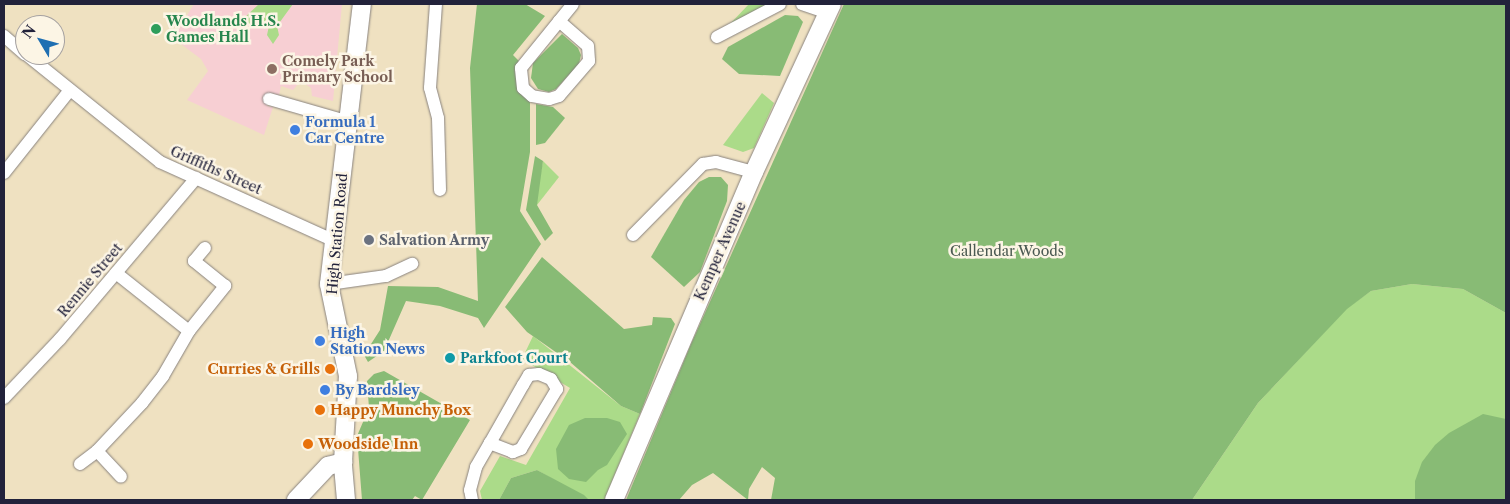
<!DOCTYPE html>
<html>
<head>
<meta charset="utf-8">
<style>
	body { margin:0 }
	#map { position:relative; width:1510px; height:504px; overflow:hidden; background:#efe1c1; font-family:"Libre Caslon Text",serif }
	div>[style] { position:absolute }
	.built>* { inset:0; background:#f7cfd3 }
	.green>* { inset:0; background:#abdb89 }
	.forest>* { inset:0; background:#88bb75 }
	.roads { filter:drop-shadow(0 0 1px #88827e) drop-shadow(0 0 1px #88827e) }
	.street>* { height:12px; margin:-6px; padding:0 6px; transform-origin:6px; border-radius:6px; background:#fff }
	.secondary>* { height:18px; margin:-9px; padding:0 9px; transform-origin:9px; border-radius:9px; background:#fff }
	.dots>* { width:14px; height:14px; translate:-50% -50%; box-sizing:border-box; border:2px solid #fcf5e5; border-radius:50% }
	span { translate:-50% -50%; white-space:nowrap; text-align:center; line-height:1.15; -webkit-text-stroke:5px #fcf5e5; paint-order:stroke }
	.leisure-label { font-size:14px; color:#27864d; font-weight:700 }
	.left { translate:0 -50%; text-align:left }
	.education-label { font-size:14px; color:#785e54; font-weight:700 }
	.shop-label { font-size:14px; color:#366cbe; font-weight:700 }
	.street-label { font-size:14px; color:#22223b }
	.worship-label { font-size:14px; color:#5b616d; font-weight:700 }
	.park-label { font-size:14px; color:#4b5a52 }
	.culture-label { font-size:14px; color:#0d838f; font-weight:700 }
	.food-label { font-size:14px; color:#c56008; font-weight:700 }
	.right { translate:-100% -50%; text-align:right }
	.frame { position:absolute; inset:0; border:5px solid #22223b; pointer-events:none }
	.north { position:absolute; left:15px; top:15px; width:50px; height:50px; box-sizing:border-box; background:#fcf5e5; border:1px solid #a5a1a1; border-radius:50%; rotate:307deg; font-size:14px; font-weight:700; line-height:20px; text-align:center; color:#22223b }
	.north::after { content:''; display:block; margin:auto; width:18px; height:22px; background:#1f6fb2; clip-path:polygon(50% 0,100% 100%,50% 72%,0 100%) }
</style>
</head>
<body>
<div id="map">
	<div class="built">
		<div style="clip-path:polygon(194px 4px,342px 4px,333px 101px,312px 96px,311px 88px,304px 83px,298px 84px,293px 90px,281px 86px,279px 95px,271px 93px,267px 106px,273px 107px,264px 135px,187px 100px,208px 71px,201px 59px,173px 38px)"></div>
	</div>
	<div class="green">
		<div style="clip-path:polygon(259px 4px,293px 4px,277px 26px,279px 35px,273px 44px,267px 35px,269px 26px,259px 19px,252px 25px,241px 21px)"></div>
		<div style="clip-path:polygon(749px 4px,772px 4px,729px 25px)"></div>
		<div style="clip-path:polygon(762px 93px,774px 103px,754px 148px,743px 152px,723px 145px)"></div>
		<div style="clip-path:polygon(543px 161px,559px 177px,537px 205px,537px 192px)"></div>
		<div style="clip-path:polygon(1412px 284px,1463px 289px,1506px 313px,1506px 500px,1192px 500px,1258px 403px,1347px 308px,1371px 291px)"></div>
		<div style="clip-path:polygon(533px 336px,621px 406px,640px 414px,604px 500px,589px 500px,537px 470px,511px 478px,499px 500px,482px 500px,480px 491px,500px 456px,526px 465px,570px 388px,522px 359px)"></div>
	</div>
	<div class="forest">
		<div style="clip-path:polygon(477px 4px,525px 4px,545px 16px,513px 55px,519px 61px,530px 100px,530px 152px,520px 211px,541px 244px,484px 328px,478px 318px,440px 306px,406px 301px,384px 351px,368px 362px,364px 355px,380px 330px,388px 286px,438px 287px,478px 301px,470px 68px)"></div>
		<div style="clip-path:polygon(844px 4px,1506px 4px,1506px 313px,1463px 289px,1412px 284px,1371px 291px,1347px 309px,1258px 403px,1192px 500px,771px 500px,775px 478px,762px 467px,749px 489px,748px 500px,713px 473px,692px 485px,679px 500px,626px 500px,691px 344px)"></div>
		<div style="clip-path:polygon(785px 15px,798px 16px,803px 22px,780px 76px,739px 74px,722px 59px,728px 47px)"></div>
		<div style="clip-path:polygon(562px 34px,578px 48px,581px 55px,579px 64px,556px 89px,549px 92px,538px 89px,531px 78px,533px 63px)"></div>
		<div style="clip-path:polygon(536px 104px,553px 107px,565px 118px,545px 143px,536px 145px)"></div>
		<div style="clip-path:polygon(535px 156px,543px 161px,537px 205px,553px 233px,545px 241px,526px 210px)"></div>
		<div style="clip-path:polygon(709px 177px,721px 177px,728px 185px,727px 201px,700px 272px,684px 287px,651px 257px,684px 200px,699px 182px)"></div>
		<div style="clip-path:polygon(542px 257px,624px 329px,652px 325px,653px 317px,671px 318px,675px 324px,640px 414px,621px 406px,570px 362px,527px 332px,505px 307px)"></div>
		<div style="clip-path:polygon(384px 371px,470px 420px,422px 500px,415px 496px,412px 500px,362px 500px,357px 436px,369px 408px,367px 381px,374px 374px)"></div>
		<div style="clip-path:polygon(1483px 414px,1506px 419px,1506px 500px,1415px 500px,1415px 481px,1422px 462px,1435px 445px,1449px 433px)"></div>
		<div style="clip-path:polygon(585px 418px,607px 418px,620px 422px,627px 434px,607px 465px,598px 470px,586px 482px,569px 479px,558px 469px,556px 449px,569px 425px)"></div>
		<div style="clip-path:polygon(537px 470px,584px 495px,589px 500px,499px 500px,511px 478px)"></div>
	</div>
	<div class="roads">
		<div class="street">
			<div style="left:436px;top:4px;width:84px;rotate:94.1deg"></div>
			<div style="left:430px;top:88px;width:31px;rotate:75deg"></div>
			<div style="left:438px;top:118px;width:72px;rotate:88.4deg"></div>
			<div style="left:802px;top:4px;width:28px;rotate:19deg"></div>
			<div style="left:559px;top:21px;width:38px;rotate:41deg"></div>
			<div style="left:588px;top:46px;width:15px;rotate:86deg"></div>
			<div style="left:589px;top:61px;width:46px;rotate:130.6deg"></div>
			<div style="left:559px;top:96px;width:10px;rotate:163deg"></div>
			<div style="left:549px;top:99px;width:17px;rotate:-170deg"></div>
			<div style="left:532px;top:96px;width:12px;rotate:-138deg"></div>
			<div style="left:523px;top:88px;width:20px;rotate:-96deg"></div>
			<div style="left:521px;top:68px;width:82px;rotate:-50.9deg"></div>
			<div style="left:4px;top:36px;width:28px;rotate:41deg"></div>
			<div style="left:717px;top:37px;width:71px;rotate:-27.6deg"></div>
			<div style="left:27px;top:55px;width:171px;rotate:38.8deg"></div>
			<div style="left:160px;top:162px;width:190px;rotate:24.3deg"></div>
			<div style="left:269px;top:99px;width:83px;rotate:16deg"></div>
			<div style="left:4px;top:173px;width:106px;rotate:-51.5deg"></div>
			<div style="left:633px;top:235px;width:100px;rotate:-45.4deg"></div>
			<div style="left:703px;top:164px;width:13px;rotate:-9deg"></div>
			<div style="left:716px;top:162px;width:39px;rotate:15deg"></div>
			<div style="left:116px;top:273px;width:93px;rotate:38.5deg"></div>
			<div style="left:329px;top:284px;width:58px;rotate:-8deg"></div>
			<div style="left:386px;top:276px;width:29px;rotate:-25deg"></div>
			<div style="left:4px;top:398px;width:81px;rotate:-46.5deg"></div>
			<div style="left:60px;top:339px;width:211px;rotate:-49.8deg"></div>
			<div style="left:97px;top:451px;width:35px;rotate:47deg"></div>
			<div style="left:80px;top:464px;width:21px;rotate:-37deg"></div>
			<div style="left:97px;top:451px;width:66px;rotate:-46.8deg"></div>
			<div style="left:142px;top:403px;width:34px;rotate:-52deg"></div>
			<div style="left:163px;top:376px;width:52px;rotate:-60deg"></div>
			<div style="left:189px;top:331px;width:58px;rotate:-51.3deg"></div>
			<div style="left:225px;top:286px;width:40px;rotate:-141deg"></div>
			<div style="left:194px;top:261px;width:17px;rotate:-50deg"></div>
			<div style="left:472px;top:500px;width:10px;rotate:-101deg"></div>
			<div style="left:470px;top:490px;width:24px;rotate:-75deg"></div>
			<div style="left:476px;top:467px;width:28px;rotate:-60deg"></div>
			<div style="left:490px;top:443px;width:67px;rotate:-60.4deg"></div>
			<div style="left:523px;top:385px;width:12px;rotate:-59deg"></div>
			<div style="left:529px;top:375px;width:10px;rotate:-6deg"></div>
			<div style="left:539px;top:374px;width:13px;rotate:23deg"></div>
			<div style="left:551px;top:379px;width:12px;rotate:59deg"></div>
			<div style="left:557px;top:389px;width:70px;rotate:121deg"></div>
			<div style="left:521px;top:449px;width:9px;rotate:159deg"></div>
			<div style="left:513px;top:452px;width:25px;rotate:-159deg"></div>
		</div>
		<div class="secondary">
			<div style="left:296px;top:500px;width:47px;rotate:-46.7deg"></div>
			<div style="left:328px;top:466px;width:16px;rotate:-15deg"></div>
			<div style="left:346px;top:500px;width:38px;rotate:-95deg"></div>
			<div style="left:343px;top:462px;width:86px;rotate:-86.7deg"></div>
			<div style="left:348px;top:376px;width:94px;rotate:-101.7deg"></div>
			<div style="left:329px;top:284px;width:282px;rotate:-83.3deg"></div>
			<div style="left:614px;top:500px;width:357px;rotate:-66.9deg"></div>
			<div style="left:754px;top:172px;width:185px;rotate:-65.1deg"></div>
		</div>
	</div>
	<div class="dots">
		<div style="left:156px;top:29px;background:#2e9e5b"></div>
		<div style="left:272px;top:69px;background:#8d6e63"></div>
		<div style="left:295px;top:130px;background:#3f7fe0"></div>
		<div style="left:369px;top:240px;background:#6b7280"></div>
		<div style="left:320px;top:341px;background:#3f7fe0"></div>
		<div style="left:450px;top:358px;background:#0f9aa8"></div>
		<div style="left:330px;top:369px;background:#e8710a"></div>
		<div style="left:325px;top:390px;background:#3f7fe0"></div>
		<div style="left:320px;top:410px;background:#e8710a"></div>
		<div style="left:308px;top:444px;background:#e8710a"></div>
	</div>
	<div class="leisure-label">
		<span class="left" style="left:166px;top:29px">Woodlands H.S.<br>Games Hall</span>
	</div>
	<div class="education-label">
		<span class="left" style="left:282px;top:69px">Comely Park<br>Primary School</span>
	</div>
	<div class="shop-label">
		<span class="left" style="left:305px;top:130px">Formula 1<br>Car Centre</span>
		<span class="left" style="left:330px;top:341px">High<br>Station News</span>
		<span class="left" style="left:335px;top:390px">By Bardsley</span>
	</div>
	<div class="street-label">
		<span style="left:216px;top:170px;rotate:24deg">Griffiths Street</span>
		<span style="left:337px;top:234px;rotate:-85deg">High Station Road</span>
		<span style="left:720px;top:251px;rotate:-66deg">Kemper Avenue</span>
		<span style="left:90px;top:280px;rotate:-50deg">Rennie Street</span>
	</div>
	<div class="worship-label">
		<span class="left" style="left:379px;top:240px">Salvation Army</span>
	</div>
	<div class="park-label">
		<span style="left:1007px;top:251px">Callendar Woods</span>
	</div>
	<div class="culture-label">
		<span class="left" style="left:460px;top:358px">Parkfoot Court</span>
	</div>
	<div class="food-label">
		<span class="right" style="left:320px;top:369px">Curries &amp; Grills</span>
		<span class="left" style="left:330px;top:410px">Happy Munchy Box</span>
		<span class="left" style="left:318px;top:444px">Woodside Inn</span>
	</div>
	<div class="frame"></div>
	<div class="north">N</div>
</div>
</body>
</html>
